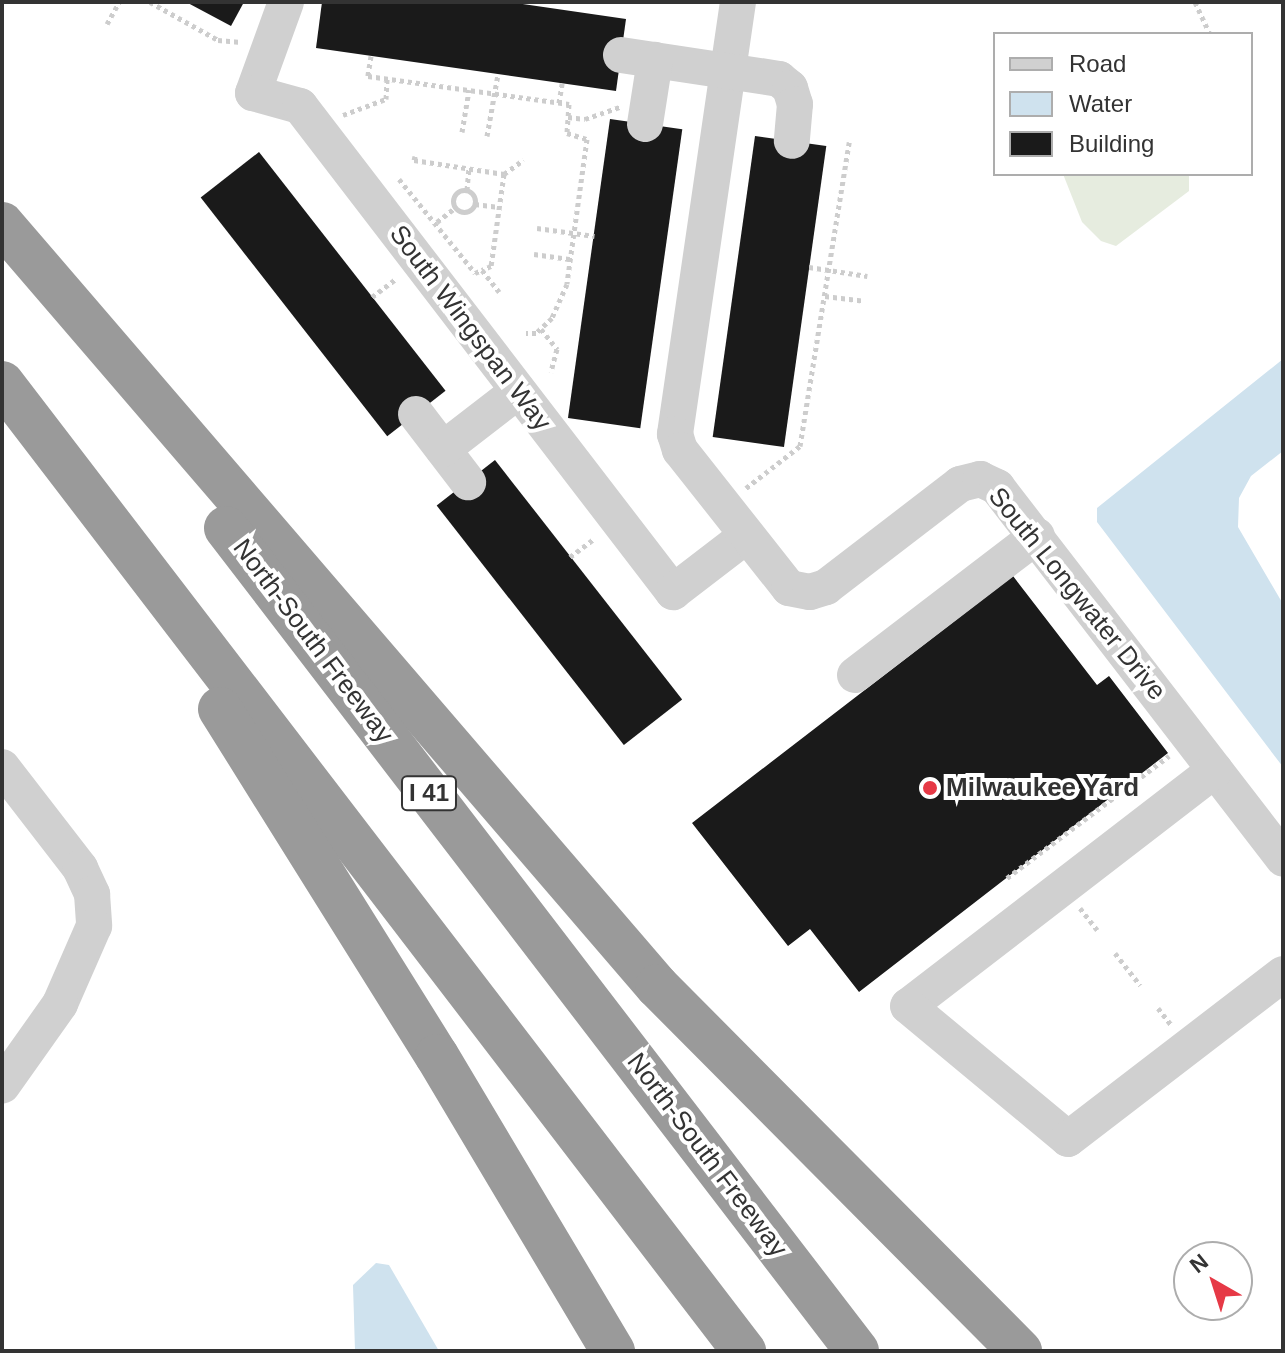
<!DOCTYPE html>
<html>
<head>
<meta charset="utf-8">
<style>
	body { margin:0 }
	#map { position:relative; width:1285px; height:1353px; overflow:hidden; background:#fff; font-family:Arial,sans-serif }
	div>[style] { position:absolute }
	.green>* { inset:0; background:#e6ecdf }
	.water>* { inset:0; background:#cfe2ee }
	.building>* { inset:0; background:#1a1a1a; transform-origin:0 0 }
	.path>* { height:5px; margin-top:-2.5px; transform-origin:0; background:repeating-linear-gradient(90deg,#cdcdcd 0 4px,transparent 0 8px) }
	.path>.ring { margin:-2.5px; padding:0; box-sizing:content-box; background:none; border:5px solid #cdcdcd; border-radius:50% }
	.minor>* { height:36px; margin:-18px; padding:0 18px; transform-origin:18px; border-radius:18px; background:#d0d0d0 }
	.highway>* { height:44px; margin:-22px; padding:0 22px; transform-origin:22px; border-radius:22px; background:#9a9a9a }
	.dots>* { width:22px; height:22px; translate:-50% -50%; box-sizing:border-box; border:4px solid #fff; border-radius:50% }
	span { translate:-50% -50%; white-space:nowrap; text-align:center; line-height:1.15; -webkit-text-stroke:8px #fff; paint-order:stroke }
	.shield-label span { padding:2px 6px; background:#fff; border:2px solid; border-radius:6px; -webkit-text-stroke-width:0 }
	.shield-label { font-size:24px; color:#333; font-weight:700 }
	.street-label { font-size:26px; color:#333 }
	.poi-label { font-size:26px; color:#333; font-weight:700 }
	.left { translate:0 -50%; text-align:left }
	.frame { position:absolute; inset:0; border:4px solid #333; pointer-events:none }
	.legend { position:absolute; left:993px; top:32px; width:260px; height:144px; box-sizing:border-box; background:#fff; border:2px solid #adadad; margin:0; padding:10px 14px; list-style:none; font-size:24px; color:#333 }
	.legend li { display:flex; align-items:center; gap:16px; height:40px }
	.legend b { width:40px; border:2px solid #adadad }
	.north { position:absolute; left:1173px; top:1241px; width:80px; height:80px; box-sizing:border-box; background:#fff; border:2px solid #adadad; border-radius:50%; rotate:321deg; font-size:22px; font-weight:700; line-height:32px; text-align:center; color:#333 }
	.north::after { content:''; display:block; margin:auto; width:28px; height:36px; background:#e63946; clip-path:polygon(50% 0,100% 100%,50% 72%,0 100%) }
</style>
</head>
<body>
<div id="map">
	<div class="green">
		<div style="clip-path:polygon(1063px 174px,1189px 174px,1189px 191px,1116px 246px,1101px 241px,1082px 222px)"></div>
	</div>
	<div class="water">
		<div style="clip-path:polygon(1283px 359px,1283px 451px,1251px 476px,1239px 498px,1238px 527px,1283px 604px,1283px 767px,1097px 522px,1097px 508px)"></div>
		<div style="clip-path:polygon(376px 1263px,389px 1265px,439px 1351px,355px 1351px,353px 1285px)"></div>
	</div>
	<div class="building">
		<div style="clip-path:polygon(186px 2px,244px 2px,231px 26px)"></div>
		<div style="clip-path:polygon(322px 2px,509px 2px,626px 19px,616px 91px,316px 48px)"></div>
		<div style="left:610px;top:119px;width:73px;height:302px;rotate:8deg"></div>
		<div style="left:755px;top:136px;width:72px;height:304px;rotate:8deg"></div>
		<div style="left:259px;top:152px;width:303px;height:74px;rotate:52deg"></div>
		<div style="left:495px;top:460px;width:304px;height:74px;rotate:52deg"></div>
		<div style="clip-path:polygon(1013px 576px,1097px 685px,1109px 676px,1168px 753px,859px 992px,810px 929px,788px 946px,692px 823px)"></div>
	</div>
	<div class="path">
		<div style="left:150px;top:2px;width:78px;rotate:29.2deg"></div>
		<div style="left:218px;top:40px;width:23px;rotate:5deg"></div>
		<div style="left:1195px;top:2px;width:35px;rotate:65deg"></div>
		<div style="left:107px;top:24px;width:25px;rotate:-61deg"></div>
		<div style="left:371px;top:56px;width:20px;rotate:99deg"></div>
		<div style="left:368px;top:76px;width:203px;rotate:7.9deg"></div>
		<div style="left:569px;top:104px;width:29px;rotate:94deg"></div>
		<div style="left:567px;top:133px;width:21px;rotate:17deg"></div>
		<div style="left:587px;top:139px;width:146px;rotate:97.9deg"></div>
		<div style="left:567px;top:284px;width:37px;rotate:114deg"></div>
		<div style="left:552px;top:318px;width:22px;rotate:137deg"></div>
		<div style="left:536px;top:333px;width:10px;rotate:180deg"></div>
		<div style="left:559px;top:103px;width:20px;rotate:-81deg"></div>
		<div style="left:343px;top:115px;width:46px;rotate:-20.4deg"></div>
		<div style="left:386px;top:99px;width:20px;rotate:-87deg"></div>
		<div style="left:568px;top:117px;width:17px;rotate:7deg"></div>
		<div style="left:585px;top:119px;width:37px;rotate:-19deg"></div>
		<div style="left:462px;top:132px;width:43px;rotate:-80.5deg"></div>
		<div style="left:487px;top:136px;width:63px;rotate:-79.9deg"></div>
		<div style="left:415px;top:156px;width:4px;rotate:104deg"></div>
		<div style="left:414px;top:160px;width:91px;rotate:8.8deg"></div>
		<div style="left:504px;top:174px;width:93px;rotate:98deg"></div>
		<div style="left:491px;top:266px;width:10px;rotate:156deg"></div>
		<div style="left:504px;top:174px;width:24px;rotate:-36deg"></div>
		<div style="left:399px;top:179px;width:121px;rotate:51deg"></div>
		<div style="left:475px;top:273px;width:8px;rotate:-23deg"></div>
		<div style="left:482px;top:270px;width:28px;rotate:52deg"></div>
		<div style="left:467px;top:190px;width:22px;rotate:-85deg"></div>
		<div class="ring" style="left:453px;top:190px;width:17px;height:17px"></div>
		<div style="left:475px;top:204px;width:24px;rotate:7deg"></div>
		<div style="left:437px;top:222px;width:23px;rotate:-38deg"></div>
		<div style="left:537px;top:228px;width:58px;rotate:8deg"></div>
		<div style="left:534px;top:254px;width:37px;rotate:8deg"></div>
		<div style="left:809px;top:267px;width:59px;rotate:8.8deg"></div>
		<div style="left:825px;top:296px;width:39px;rotate:7deg"></div>
		<div style="left:372px;top:297px;width:31px;rotate:-37deg"></div>
		<div style="left:541px;top:329px;width:26px;rotate:51deg"></div>
		<div style="left:557px;top:349px;width:24px;rotate:105deg"></div>
		<div style="left:746px;top:488px;width:68px;rotate:-37.9deg"></div>
		<div style="left:800px;top:446px;width:308px;rotate:-80.8deg"></div>
		<div style="left:570px;top:557px;width:31px;rotate:-37deg"></div>
		<div style="left:1007px;top:878px;width:203px;rotate:-37deg"></div>
		<div style="left:1080px;top:908px;width:28px;rotate:52deg"></div>
		<div style="left:1115px;top:953px;width:41px;rotate:52deg"></div>
		<div style="left:1158px;top:1008px;width:23px;rotate:52deg"></div>
	</div>
	<div class="minor">
		<div style="left:286px;top:2px;width:97px;rotate:109.9deg"></div>
		<div style="left:253px;top:93px;width:49px;rotate:15.5deg"></div>
		<div style="left:300px;top:106px;width:613px;rotate:52.49deg"></div>
		<div style="left:673px;top:592px;width:92px;rotate:-37.5deg"></div>
		<div style="left:738px;top:2px;width:437px;rotate:98.3deg"></div>
		<div style="left:675px;top:434px;width:17px;rotate:73deg"></div>
		<div style="left:680px;top:450px;width:176px;rotate:51.7deg"></div>
		<div style="left:789px;top:588px;width:21px;rotate:11deg"></div>
		<div style="left:810px;top:592px;width:17px;rotate:-17deg"></div>
		<div style="left:826px;top:587px;width:169px;rotate:-37.5deg"></div>
		<div style="left:960px;top:484px;width:21px;rotate:-14deg"></div>
		<div style="left:980px;top:479px;width:19px;rotate:25deg"></div>
		<div style="left:997px;top:487px;width:469px;rotate:52.4deg"></div>
		<div style="left:621px;top:55px;width:160px;rotate:8.6deg"></div>
		<div style="left:779px;top:79px;width:14px;rotate:39deg"></div>
		<div style="left:790px;top:88px;width:17px;rotate:73deg"></div>
		<div style="left:795px;top:104px;width:37px;rotate:95deg"></div>
		<div style="left:645px;top:124px;width:65px;rotate:-81.1deg"></div>
		<div style="left:416px;top:414px;width:86px;rotate:52.6deg"></div>
		<div style="left:443px;top:449px;width:95px;rotate:-37.7deg"></div>
		<div style="left:855px;top:675px;width:229px;rotate:-37.4deg"></div>
		<div style="left:2px;top:767px;width:128px;rotate:52.3deg"></div>
		<div style="left:80px;top:868px;width:29px;rotate:65deg"></div>
		<div style="left:92px;top:894px;width:32px;rotate:86deg"></div>
		<div style="left:94px;top:926px;width:85px;rotate:113.6deg"></div>
		<div style="left:60px;top:1004px;width:100px;rotate:125.3deg"></div>
		<div style="left:1215px;top:770px;width:387px;rotate:142.4deg"></div>
		<div style="left:908px;top:1006px;width:208px;rotate:39.7deg"></div>
		<div style="left:1068px;top:1139px;width:271px;rotate:-37.5deg"></div>
	</div>
	<div class="highway">
		<div style="left:2px;top:224px;width:1005px;rotate:49.32deg"></div>
		<div style="left:657px;top:986px;width:515px;rotate:45.16deg"></div>
		<div style="left:2px;top:383px;width:1220px;rotate:52.53deg"></div>
		<div style="left:226px;top:528px;width:1037px;rotate:52.52deg"></div>
		<div style="left:220px;top:709px;width:409px;rotate:58deg"></div>
		<div style="left:437px;top:1056px;width:344px;rotate:59.2deg"></div>
	</div>
	<div class="dots">
		<div style="left:930px;top:788px;background:#e63946"></div>
	</div>
	<div class="shield-label">
		<span style="left:429px;top:793px">I 41</span>
	</div>
	<div class="street-label">
		<span style="left:470px;top:328px;rotate:53deg">South Wingspan Way</span>
		<span style="left:1077px;top:594px;rotate:51deg">South Longwater Drive</span>
		<span style="left:313px;top:641px;rotate:53deg">North-South Freeway</span>
		<span style="left:707px;top:1155px;rotate:53deg">North-South Freeway</span>
	</div>
	<div class="poi-label">
		<span class="left" style="left:946px;top:788px">Milwaukee Yard</span>
	</div>
	<div class="frame"></div>
	<ul class="legend">
	<li><b style="height:10px;background:#d0d0d0"></b>Road</li>
	<li><b style="height:22px;background:#cfe2ee"></b>Water</li>
	<li><b style="height:22px;background:#1a1a1a"></b>Building</li>
	</ul>
	<div class="north">N</div>
</div>
</body>
</html>
